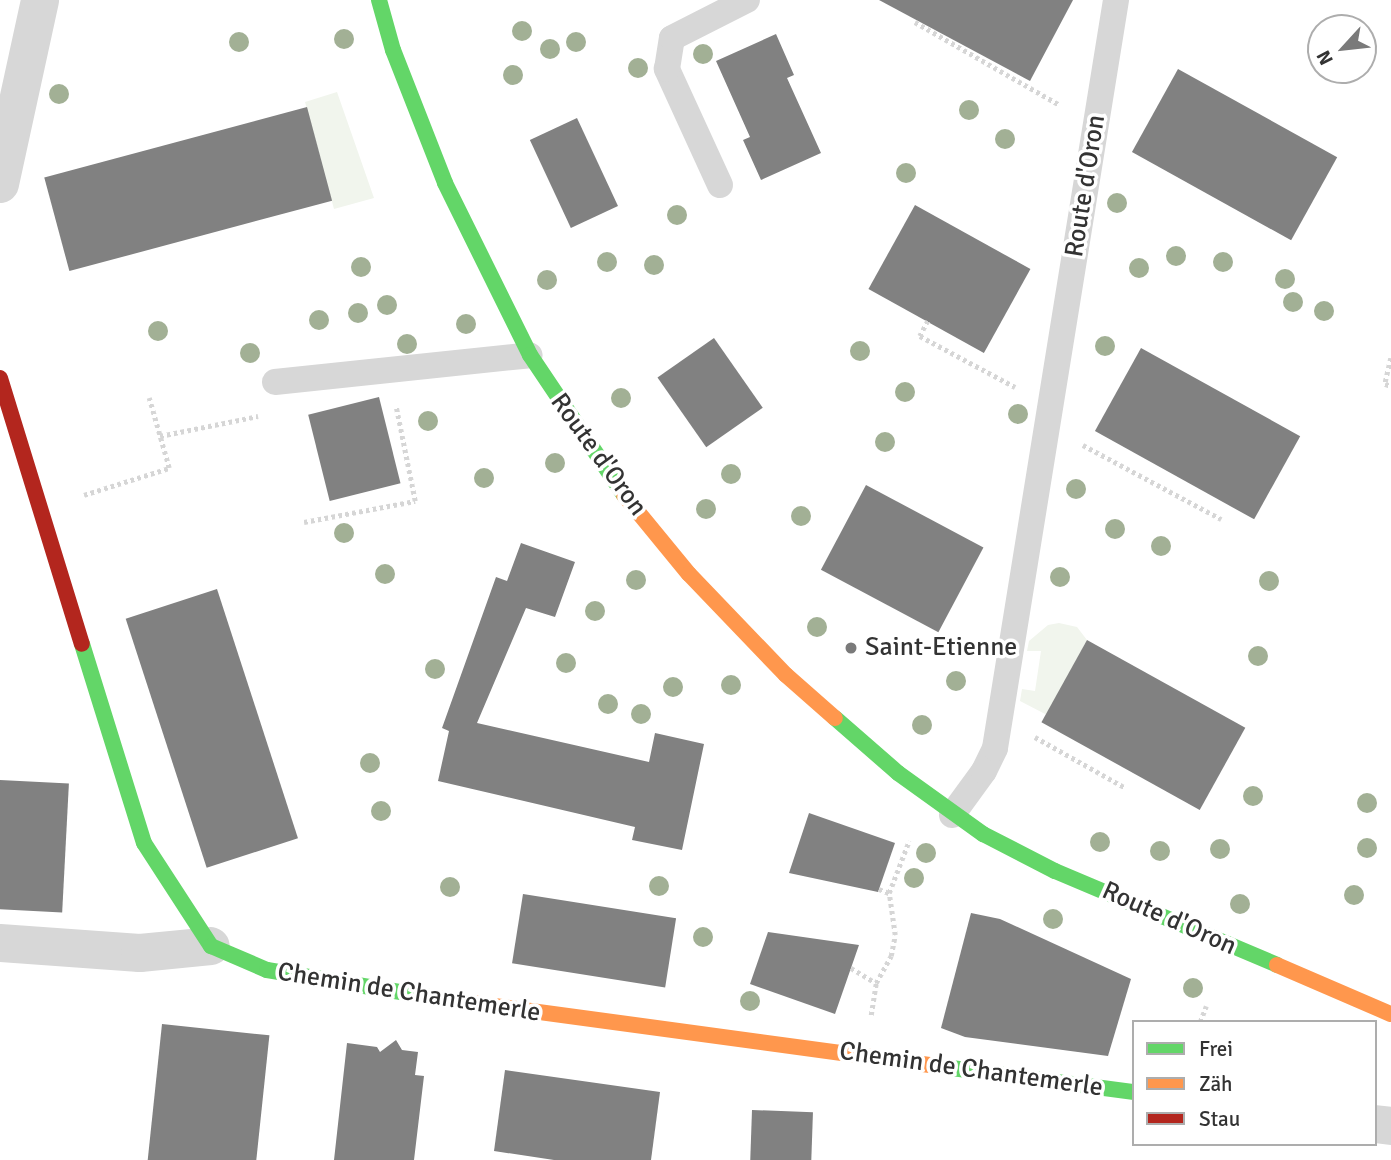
<!DOCTYPE html>
<html>
<head>
<meta charset="utf-8">
<style>
	body { margin:0 }
	#map { position:relative; width:1391px; height:1160px; overflow:hidden; background:#fff; font-family:Signika,sans-serif }
	div>[style] { position:absolute }
	.green>* { inset:0; background:#f1f5ed }
	.building>* { inset:0; background:#818181; transform-origin:0 0 }
	.path>* { height:4.5px; margin-top:-2.25px; transform-origin:0; background:repeating-linear-gradient(90deg,#d6d6d6 0 3.5px,transparent 0 7px) }
	.lane>* { height:26px; margin:-13px; padding:0 13px; transform-origin:13px; border-radius:13px; background:#d7d7d7 }
	.street>* { height:38px; margin:-19px; padding:0 19px; transform-origin:19px; border-radius:19px; background:#d7d7d7 }
	.fast>* { height:16px; margin:-8px; padding:0 8px; transform-origin:8px; border-radius:8px; background:#63d668 }
	.slow>* { height:16px; margin:-8px; padding:0 8px; transform-origin:8px; border-radius:8px; background:#ff974d }
	.jam>* { height:16px; margin:-8px; padding:0 8px; transform-origin:8px; border-radius:8px; background:#b3261e }
	.trees>* { width:20px; height:20px; margin:-10px; border-radius:50%; background:#a2b095 }
	.dots>* { width:19px; height:19px; translate:-50% -50%; box-sizing:border-box; border:4px solid #fff; border-radius:50% }
	span { translate:-50% -50%; white-space:nowrap; text-align:center; line-height:1.15; -webkit-text-stroke:7px #fff; paint-order:stroke }
	.street-label { font-size:26px; color:#333 }
	.poi-label { font-size:26px; color:#333 }
	.left { translate:0 -50%; text-align:left }
	.legend { position:absolute; left:1132px; top:1020px; width:245px; height:126px; box-sizing:border-box; background:#fff; border:2px solid #adadad; margin:0; padding:9px 12px; list-style:none; font-size:21px; color:#333 }
	.legend li { display:flex; align-items:center; gap:14px; height:35px }
	.legend b { width:35px; border:2px solid #adadad }
	.north { position:absolute; left:1307px; top:14px; width:70px; height:70px; box-sizing:border-box; background:#fff; border:2px solid #adadad; border-radius:50%; rotate:243deg; font-size:19px; font-weight:700; line-height:28px; text-align:center; color:#333 }
	.north::after { content:''; display:block; margin:auto; width:24px; height:32px; background:#7a7a7a; clip-path:polygon(50% 0,100% 100%,50% 72%,0 100%) }
</style>
</head>
<body>
<div id="map">
	<div class="green">
		<div style="clip-path:polygon(337px 92px,374px 198px,334px 209px,305px 102px)"></div>
		<div style="clip-path:polygon(1059px 623px,1077px 627px,1087px 640px,1047px 715px,1020px 701px,1022px 689px,1035px 691px,1041px 651px,1027px 651px,1029px 641px,1048px 625px)"></div>
	</div>
	<div class="building">
		<div style="clip-path:polygon(879px 0,1073px 0,1030px 81px)"></div>
		<div style="clip-path:polygon(776px 34px,794px 75px,787px 78px,821px 153px,761px 180px,743px 140px,750px 137px,716px 61px)"></div>
		<div style="left:1178px;top:69px;width:182px;height:95px;rotate:29deg"></div>
		<div style="left:307px;top:107px;width:97px;height:272px;rotate:75deg"></div>
		<div style="left:577px;top:118px;width:97px;height:52px;rotate:65deg"></div>
		<div style="left:915px;top:205px;width:132px;height:96px;rotate:29deg"></div>
		<div style="left:714px;top:338px;width:85px;height:69px;rotate:55deg"></div>
		<div style="left:1141px;top:348px;width:182px;height:95px;rotate:29deg"></div>
		<div style="left:379px;top:397px;width:89px;height:73px;rotate:76deg"></div>
		<div style="left:866px;top:485px;width:133px;height:96px;rotate:28deg"></div>
		<div style="clip-path:polygon(521px 543px,575px 562px,555px 617px,526px 608px,477px 723px,649px 762px,655px 733px,704px 744px,682px 850px,632px 840px,635px 827px,438px 781px,449px 731px,442px 728px,496px 577px,507px 581px)"></div>
		<div style="left:217px;top:589px;width:262px;height:96px;rotate:72deg"></div>
		<div style="left:1087px;top:640px;width:181px;height:94px;rotate:29deg"></div>
		<div style="left:0;top:780px;width:69px;height:129px;rotate:3deg"></div>
		<div style="clip-path:polygon(809px 813px,895px 843px,878px 892px,789px 873px)"></div>
		<div style="left:523px;top:894px;width:155px;height:70px;rotate:9deg"></div>
		<div style="clip-path:polygon(971px 913px,1000px 919px,1131px 979px,1108px 1056px,965px 1037px,941px 1028px)"></div>
		<div style="clip-path:polygon(768px 932px,859px 945px,835px 1014px,750px 984px)"></div>
		<div style="left:162px;top:1024px;width:108px;height:137px;rotate:6deg"></div>
		<div style="clip-path:polygon(396px 1040px,402px 1050px,418px 1052px,415px 1075px,424px 1076px,414px 1160px,334px 1160px,347px 1043px,377px 1047px,380px 1052px)"></div>
		<div style="clip-path:polygon(505px 1070px,660px 1092px,651px 1160px,554px 1160px,494px 1151px)"></div>
		<div style="left:752px;top:1110px;width:61px;height:50px;rotate:2deg"></div>
	</div>
	<div class="path">
		<div style="left:915px;top:22px;width:167px;rotate:29.8deg"></div>
		<div style="left:928px;top:321px;width:17px;rotate:118deg"></div>
		<div style="left:920px;top:336px;width:108px;rotate:28.2deg"></div>
		<div style="left:1391px;top:358px;width:27px;rotate:103deg"></div>
		<div style="left:1385px;top:384px;width:6px;rotate:18deg"></div>
		<div style="left:160px;top:436px;width:100px;rotate:-11.5deg"></div>
		<div style="left:1083px;top:445px;width:157px;rotate:28.2deg"></div>
		<div style="left:84px;top:495px;width:89px;rotate:-17.6deg"></div>
		<div style="left:169px;top:468px;width:73px;rotate:-105.9deg"></div>
		<div style="left:304px;top:522px;width:113px;rotate:-10.7deg"></div>
		<div style="left:415px;top:501px;width:96px;rotate:-101.4deg"></div>
		<div style="left:1035px;top:737px;width:104px;rotate:29.3deg"></div>
		<div style="left:879px;top:889px;width:11px;rotate:22deg"></div>
		<div style="left:851px;top:968px;width:29px;rotate:31deg"></div>
		<div style="left:871px;top:1015px;width:32px;rotate:-81deg"></div>
		<div style="left:876px;top:983px;width:31px;rotate:-61deg"></div>
		<div style="left:891px;top:956px;width:21px;rotate:-79deg"></div>
		<div style="left:895px;top:935px;width:42px;rotate:-98.1deg"></div>
		<div style="left:889px;top:893px;width:56px;rotate:-69deg"></div>
		<div style="left:1200px;top:1022px;width:17px;rotate:-69deg"></div>
	</div>
	<div class="lane">
		<div style="left:720px;top:185px;width:128px;rotate:-114.6deg"></div>
		<div style="left:667px;top:69px;width:31px;rotate:-81deg"></div>
		<div style="left:672px;top:38px;width:84px;rotate:-26.9deg"></div>
		<div style="left:275px;top:382px;width:256px;rotate:-6deg"></div>
		<div style="left:952px;top:815px;width:54px;rotate:-54deg"></div>
		<div style="left:984px;top:771px;width:25px;rotate:-64deg"></div>
		<div style="left:995px;top:748px;width:758px;rotate:-80.81deg"></div>
	</div>
	<div class="street">
		<div style="left:0;top:184px;width:188px;rotate:-77.7deg"></div>
		<div style="left:0;top:943px;width:140px;rotate:4.1deg"></div>
		<div style="left:140px;top:953px;width:71px;rotate:-5.6deg"></div>
		<div style="left:1375px;top:1124px;width:16px;rotate:7deg"></div>
	</div>
	<div class="fast">
		<div style="left:379px;top:0;width:52px;rotate:74.4deg"></div>
		<div style="left:393px;top:50px;width:143px;rotate:68.6deg"></div>
		<div style="left:445px;top:183px;width:192px;rotate:63.7deg"></div>
		<div style="left:530px;top:355px;width:169px;rotate:56.1deg"></div>
		<div style="left:82px;top:644px;width:208px;rotate:72.7deg"></div>
		<div style="left:144px;top:843px;width:123px;rotate:57deg"></div>
		<div style="left:211px;top:946px;width:61px;rotate:23.2deg"></div>
		<div style="left:267px;top:970px;width:171px;rotate:9.4deg"></div>
		<div style="left:835px;top:718px;width:84px;rotate:41.1deg"></div>
		<div style="left:898px;top:773px;width:105px;rotate:35.7deg"></div>
		<div style="left:983px;top:834px;width:81px;rotate:27.2deg"></div>
		<div style="left:1055px;top:871px;width:241px;rotate:22.9deg"></div>
		<div style="left:944px;top:1067px;width:192px;rotate:7.5deg"></div>
	</div>
	<div class="slow">
		<div style="left:624px;top:495px;width:102px;rotate:50.6deg"></div>
		<div style="left:689px;top:574px;width:140px;rotate:46.2deg"></div>
		<div style="left:786px;top:675px;width:65px;rotate:41.3deg"></div>
		<div style="left:1277px;top:965px;width:124px;rotate:23.3deg"></div>
		<div style="left:436px;top:998px;width:513px;rotate:7.73deg"></div>
	</div>
	<div class="jam">
		<div style="left:0;top:378px;width:278px;rotate:72.9deg"></div>
	</div>
	<div class="trees">
		<div style="left:522px;top:31px"></div>
		<div style="left:344px;top:39px"></div>
		<div style="left:239px;top:42px"></div>
		<div style="left:576px;top:42px"></div>
		<div style="left:550px;top:49px"></div>
		<div style="left:703px;top:54px"></div>
		<div style="left:638px;top:68px"></div>
		<div style="left:513px;top:75px"></div>
		<div style="left:59px;top:94px"></div>
		<div style="left:969px;top:110px"></div>
		<div style="left:1005px;top:139px"></div>
		<div style="left:906px;top:173px"></div>
		<div style="left:1117px;top:203px"></div>
		<div style="left:677px;top:215px"></div>
		<div style="left:1176px;top:256px"></div>
		<div style="left:607px;top:262px"></div>
		<div style="left:1223px;top:262px"></div>
		<div style="left:654px;top:265px"></div>
		<div style="left:361px;top:267px"></div>
		<div style="left:1139px;top:268px"></div>
		<div style="left:1285px;top:279px"></div>
		<div style="left:547px;top:280px"></div>
		<div style="left:1293px;top:302px"></div>
		<div style="left:387px;top:305px"></div>
		<div style="left:1324px;top:311px"></div>
		<div style="left:358px;top:313px"></div>
		<div style="left:319px;top:320px"></div>
		<div style="left:466px;top:324px"></div>
		<div style="left:158px;top:331px"></div>
		<div style="left:407px;top:344px"></div>
		<div style="left:1105px;top:346px"></div>
		<div style="left:860px;top:351px"></div>
		<div style="left:250px;top:353px"></div>
		<div style="left:905px;top:392px"></div>
		<div style="left:621px;top:398px"></div>
		<div style="left:1018px;top:414px"></div>
		<div style="left:428px;top:421px"></div>
		<div style="left:885px;top:442px"></div>
		<div style="left:555px;top:463px"></div>
		<div style="left:731px;top:474px"></div>
		<div style="left:484px;top:478px"></div>
		<div style="left:1076px;top:489px"></div>
		<div style="left:706px;top:509px"></div>
		<div style="left:801px;top:516px"></div>
		<div style="left:1115px;top:529px"></div>
		<div style="left:344px;top:533px"></div>
		<div style="left:1161px;top:546px"></div>
		<div style="left:385px;top:574px"></div>
		<div style="left:1060px;top:577px"></div>
		<div style="left:636px;top:580px"></div>
		<div style="left:1269px;top:581px"></div>
		<div style="left:595px;top:611px"></div>
		<div style="left:817px;top:627px"></div>
		<div style="left:1258px;top:656px"></div>
		<div style="left:566px;top:663px"></div>
		<div style="left:435px;top:669px"></div>
		<div style="left:956px;top:681px"></div>
		<div style="left:731px;top:685px"></div>
		<div style="left:673px;top:687px"></div>
		<div style="left:608px;top:704px"></div>
		<div style="left:641px;top:714px"></div>
		<div style="left:922px;top:725px"></div>
		<div style="left:370px;top:763px"></div>
		<div style="left:1253px;top:796px"></div>
		<div style="left:1367px;top:803px"></div>
		<div style="left:381px;top:811px"></div>
		<div style="left:1100px;top:842px"></div>
		<div style="left:1367px;top:848px"></div>
		<div style="left:1220px;top:849px"></div>
		<div style="left:1160px;top:851px"></div>
		<div style="left:926px;top:853px"></div>
		<div style="left:914px;top:878px"></div>
		<div style="left:659px;top:886px"></div>
		<div style="left:450px;top:887px"></div>
		<div style="left:1354px;top:895px"></div>
		<div style="left:1240px;top:904px"></div>
		<div style="left:1053px;top:919px"></div>
		<div style="left:703px;top:937px"></div>
		<div style="left:1193px;top:988px"></div>
		<div style="left:750px;top:1001px"></div>
	</div>
	<div class="dots">
		<div style="left:851px;top:648px;background:#7a7a7a"></div>
	</div>
	<div class="street-label">
		<span style="left:1086px;top:186px;rotate:-81deg">Route d'Oron</span>
		<span style="left:598px;top:455px;rotate:54deg">Route d'Oron</span>
		<span style="left:1169px;top:919px;rotate:24deg">Route d'Oron</span>
		<span style="left:409px;top:993px;rotate:9deg">Chemin de Chantemerle</span>
		<span style="left:971px;top:1070px;rotate:8deg">Chemin de Chantemerle</span>
	</div>
	<div class="poi-label">
		<span class="left" style="left:865px;top:648px">Saint-Etienne</span>
	</div>
	<ul class="legend">
	<li><b style="height:9px;background:#63d668"></b>Frei</li>
	<li><b style="height:9px;background:#ff974d"></b>Zäh</li>
	<li><b style="height:9px;background:#b3261e"></b>Stau</li>
	</ul>
	<div class="north">N</div>
</div>
</body>
</html>
